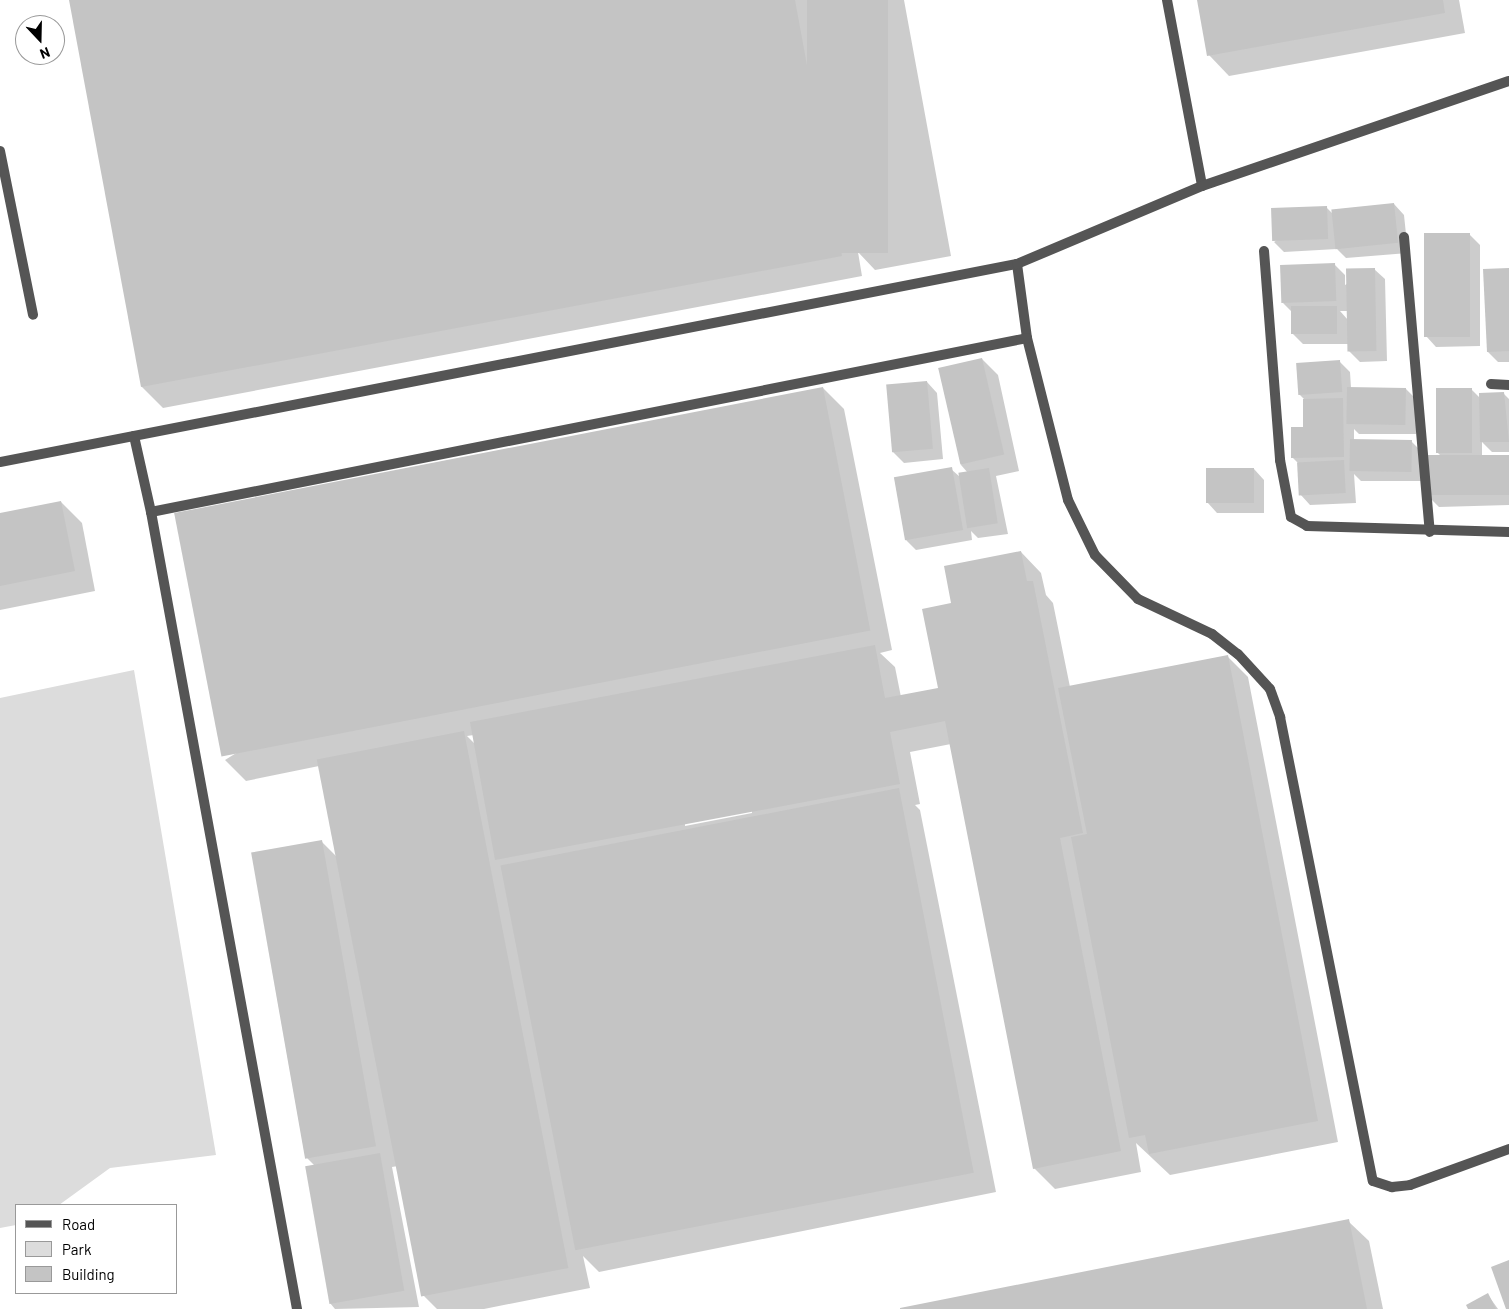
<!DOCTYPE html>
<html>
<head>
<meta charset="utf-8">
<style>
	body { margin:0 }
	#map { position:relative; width:1509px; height:1309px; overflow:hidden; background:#fff; font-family:Barlow,sans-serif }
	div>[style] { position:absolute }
	.green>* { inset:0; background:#dcdcdc }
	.shadow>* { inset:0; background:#0003 }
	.building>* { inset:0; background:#c4c4c4; transform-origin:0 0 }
	.service>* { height:10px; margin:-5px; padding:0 5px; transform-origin:5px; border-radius:5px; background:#555 }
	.minor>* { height:10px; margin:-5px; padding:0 5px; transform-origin:5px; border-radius:5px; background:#555 }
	span { translate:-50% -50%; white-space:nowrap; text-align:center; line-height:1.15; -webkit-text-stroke:4px #fff; paint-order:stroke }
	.legend { position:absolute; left:15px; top:1204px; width:162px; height:90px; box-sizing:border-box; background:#fff; border:1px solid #999; margin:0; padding:6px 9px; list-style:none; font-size:15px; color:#000 }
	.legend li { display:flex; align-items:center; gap:10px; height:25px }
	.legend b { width:25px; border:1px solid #999 }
	.north { position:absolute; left:15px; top:15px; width:50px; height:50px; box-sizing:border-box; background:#fff; border:1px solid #999; border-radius:50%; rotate:159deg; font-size:14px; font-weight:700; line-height:20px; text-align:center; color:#000 }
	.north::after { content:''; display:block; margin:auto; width:18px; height:22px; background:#000; clip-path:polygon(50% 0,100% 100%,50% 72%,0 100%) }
</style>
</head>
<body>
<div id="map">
	<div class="green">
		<div style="clip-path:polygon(134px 670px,216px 1155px,110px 1168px,59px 1205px,16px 1205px,16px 1225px,0 1228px,0 698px)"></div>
	</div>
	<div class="shadow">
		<div style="clip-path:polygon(70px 0,904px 0,951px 256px,875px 270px,858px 252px,862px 276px,163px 408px,142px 387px)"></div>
		<div style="clip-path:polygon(1199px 0,1459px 0,1465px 33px,1229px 76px,1209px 55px)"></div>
		<div style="clip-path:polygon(1394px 204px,1404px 215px,1408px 253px,1346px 258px,1337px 249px,1284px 252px,1274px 242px,1326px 207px,1333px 214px)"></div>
		<div style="clip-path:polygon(1469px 234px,1480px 245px,1480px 346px,1436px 347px,1426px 336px)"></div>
		<div style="clip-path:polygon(evenodd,1334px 264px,1345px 275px,1345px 285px,1374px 269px,1385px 279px,1387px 361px,1360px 362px,1349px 351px,1349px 344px,1303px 344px,1292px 333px,1292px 312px,1283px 303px,1334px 264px,1340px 311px,1348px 311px,1348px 320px,1340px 311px)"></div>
		<div style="clip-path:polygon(1509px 269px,1509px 362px,1498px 362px,1488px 352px)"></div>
		<div style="clip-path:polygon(982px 359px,998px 375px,1019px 471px,996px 476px,1008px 534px,978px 538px,971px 531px,972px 540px,916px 550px,906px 540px,895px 479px,951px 469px,960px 477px,968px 473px,961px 465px)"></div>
		<div style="clip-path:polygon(1339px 361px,1350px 372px,1351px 388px,1406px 389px,1416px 399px,1416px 434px,1359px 434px,1354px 429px,1354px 441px,1411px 441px,1422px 452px,1422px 481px,1361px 481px,1354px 474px,1356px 503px,1310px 505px,1300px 494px,1299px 464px,1292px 457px,1304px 428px,1304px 399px,1299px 394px)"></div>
		<div style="clip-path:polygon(927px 382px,937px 393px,943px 459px,904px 463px,893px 452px)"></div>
		<div style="clip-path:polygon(evenodd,823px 388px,844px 409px,892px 650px,880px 653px,895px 667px,901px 697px,939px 689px,953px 604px,1021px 552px,1041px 573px,1046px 595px,1053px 603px,1070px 687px,1227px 656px,1248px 677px,1338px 1142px,1170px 1175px,1136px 1143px,1141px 1172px,1055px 1189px,1034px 1168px,951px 744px,910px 752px,920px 804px,915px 805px,920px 810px,996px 1192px,599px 1272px,583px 1256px,590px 1288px,484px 1309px,437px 1309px,424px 1296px,398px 1166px,392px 1167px,419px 1307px,335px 1309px,330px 1303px,315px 1166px,307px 1158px,322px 842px,337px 857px,319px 766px,246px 781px,225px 760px,823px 388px,474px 735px,476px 745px,467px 736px,474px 735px,823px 388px,752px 810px,752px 813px,685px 826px,685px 823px,752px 810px)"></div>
		<div style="clip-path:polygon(1472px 390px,1480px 398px,1504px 394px,1509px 399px,1509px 452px,1492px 452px,1482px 442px,1482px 457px,1509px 456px,1509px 505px,1439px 507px,1429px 497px,1442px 457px,1437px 452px)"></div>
		<div style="clip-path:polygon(1254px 469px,1264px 480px,1264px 513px,1217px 513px,1207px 502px)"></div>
		<div style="clip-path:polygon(61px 502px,82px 523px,95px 591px,0 610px,0 514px)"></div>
		<div style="clip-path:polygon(1348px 1221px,1369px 1241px,1383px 1309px,902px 1309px)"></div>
		<div style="clip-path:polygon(1488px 1295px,1498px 1309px,1469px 1309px)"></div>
	</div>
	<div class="building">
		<div style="clip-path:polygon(69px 0,795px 0,842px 256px,141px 387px)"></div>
		<div style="left:807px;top:0;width:81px;height:253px"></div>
		<div style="clip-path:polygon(1197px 0,1443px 0,1445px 13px,1207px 56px)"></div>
		<div style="left:1394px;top:203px;width:40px;height:63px;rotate:84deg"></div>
		<div style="left:1327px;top:206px;width:33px;height:56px;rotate:88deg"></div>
		<div style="left:1424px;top:233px;width:46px;height:104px"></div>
		<div style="left:1335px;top:263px;width:38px;height:55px;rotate:88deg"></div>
		<div style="left:1375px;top:268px;width:83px;height:29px;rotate:89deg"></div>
		<div style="clip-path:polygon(1509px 268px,1509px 351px,1487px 352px,1483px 269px)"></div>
		<div style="left:1337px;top:306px;width:28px;height:46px;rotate:90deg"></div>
		<div style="left:982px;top:358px;width:99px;height:45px;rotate:77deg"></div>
		<div style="left:1340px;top:360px;width:32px;height:44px;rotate:86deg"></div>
		<div style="left:927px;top:381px;width:68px;height:41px;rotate:85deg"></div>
		<div style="left:823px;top:387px;width:248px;height:661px;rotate:79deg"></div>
		<div style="left:1347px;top:387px;width:59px;height:37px;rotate:1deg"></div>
		<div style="left:1436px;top:388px;width:36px;height:65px"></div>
		<div style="clip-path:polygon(1504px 392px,1509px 442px,1480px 442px,1479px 393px)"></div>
		<div style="clip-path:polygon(1343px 398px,1344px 457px,1291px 458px,1291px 427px,1303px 427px,1303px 399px)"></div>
		<div style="left:1350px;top:439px;width:62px;height:32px;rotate:1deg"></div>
		<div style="left:1509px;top:455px;width:40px;height:82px;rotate:90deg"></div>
		<div style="left:1344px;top:460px;width:33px;height:47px;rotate:87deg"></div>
		<div style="left:952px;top:467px;width:64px;height:59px;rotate:80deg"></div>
		<div style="left:989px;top:468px;width:56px;height:31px;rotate:81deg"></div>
		<div style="left:1206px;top:468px;width:48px;height:35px"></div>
		<div style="clip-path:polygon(61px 501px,75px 571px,0 586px,0 513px)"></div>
		<div style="clip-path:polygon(1021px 551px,1027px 581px,1033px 581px,1083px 833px,1060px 838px,1121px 1151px,1033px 1169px,945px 721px,890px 732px,900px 784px,495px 860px,470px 722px,875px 645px,885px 698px,938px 688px,922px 609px,951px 603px,944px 566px)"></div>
		<div style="clip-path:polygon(1228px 655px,1318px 1121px,1149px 1154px,1145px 1135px,1129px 1138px,1071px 837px,1087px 834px,1058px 688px)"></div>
		<div style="left:464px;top:731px;width:547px;height:150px;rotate:79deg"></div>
		<div style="left:899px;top:788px;width:392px;height:406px;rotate:79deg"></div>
		<div style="left:322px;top:840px;width:311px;height:72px;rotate:80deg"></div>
		<div style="left:380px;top:1153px;width:140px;height:76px;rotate:80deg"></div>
		<div style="clip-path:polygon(1349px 1219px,1367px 1309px,900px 1309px,900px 1308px)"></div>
		<div style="clip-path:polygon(1509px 1260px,1509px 1309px,1506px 1309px,1491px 1267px)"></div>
		<div style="clip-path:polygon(1488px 1293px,1496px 1309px,1468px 1309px,1466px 1305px)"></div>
	</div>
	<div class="service">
		<div style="left:1167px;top:0;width:189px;rotate:79.3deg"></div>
		<div style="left:0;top:151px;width:167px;rotate:78.6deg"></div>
		<div style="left:1017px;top:264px;width:75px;rotate:82.3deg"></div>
		<div style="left:1027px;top:338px;width:167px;rotate:75.8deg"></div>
		<div style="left:1068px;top:500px;width:61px;rotate:63.9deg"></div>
		<div style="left:1095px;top:555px;width:62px;rotate:45.7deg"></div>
		<div style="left:1138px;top:599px;width:82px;rotate:25.3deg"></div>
		<div style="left:1212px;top:634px;width:33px;rotate:38deg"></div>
		<div style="left:1238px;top:654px;width:47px;rotate:47.6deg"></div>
		<div style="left:1270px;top:689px;width:30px;rotate:70deg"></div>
		<div style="left:1280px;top:717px;width:473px;rotate:78.7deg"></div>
		<div style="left:1373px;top:1181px;width:20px;rotate:18deg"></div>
		<div style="left:1392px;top:1187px;width:18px;rotate:-6deg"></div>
		<div style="left:1410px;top:1185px;width:105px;rotate:-20deg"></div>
		<div style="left:134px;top:436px;width:78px;rotate:77.4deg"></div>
		<div style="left:0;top:462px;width:1036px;rotate:-11.02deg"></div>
		<div style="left:1017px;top:264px;width:201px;rotate:-22.9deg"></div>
		<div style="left:1202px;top:186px;width:324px;rotate:-18.9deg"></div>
		<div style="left:297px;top:1309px;width:810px;rotate:-100.38deg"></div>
		<div style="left:151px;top:512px;width:893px;rotate:-11.23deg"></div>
	</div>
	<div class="minor">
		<div style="left:1404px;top:237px;width:296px;rotate:85deg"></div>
		<div style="left:1264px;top:251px;width:210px;rotate:85.6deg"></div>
		<div style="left:1280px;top:460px;width:58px;rotate:79.1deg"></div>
		<div style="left:1291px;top:517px;width:18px;rotate:29deg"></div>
		<div style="left:1307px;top:526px;width:202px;rotate:1.7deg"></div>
		<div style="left:1491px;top:384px;width:18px;rotate:3deg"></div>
	</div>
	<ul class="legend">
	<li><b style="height:6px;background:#555"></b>Road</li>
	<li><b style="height:14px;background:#dcdcdc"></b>Park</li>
	<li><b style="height:14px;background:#c4c4c4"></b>Building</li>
	</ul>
	<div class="north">N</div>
</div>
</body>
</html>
